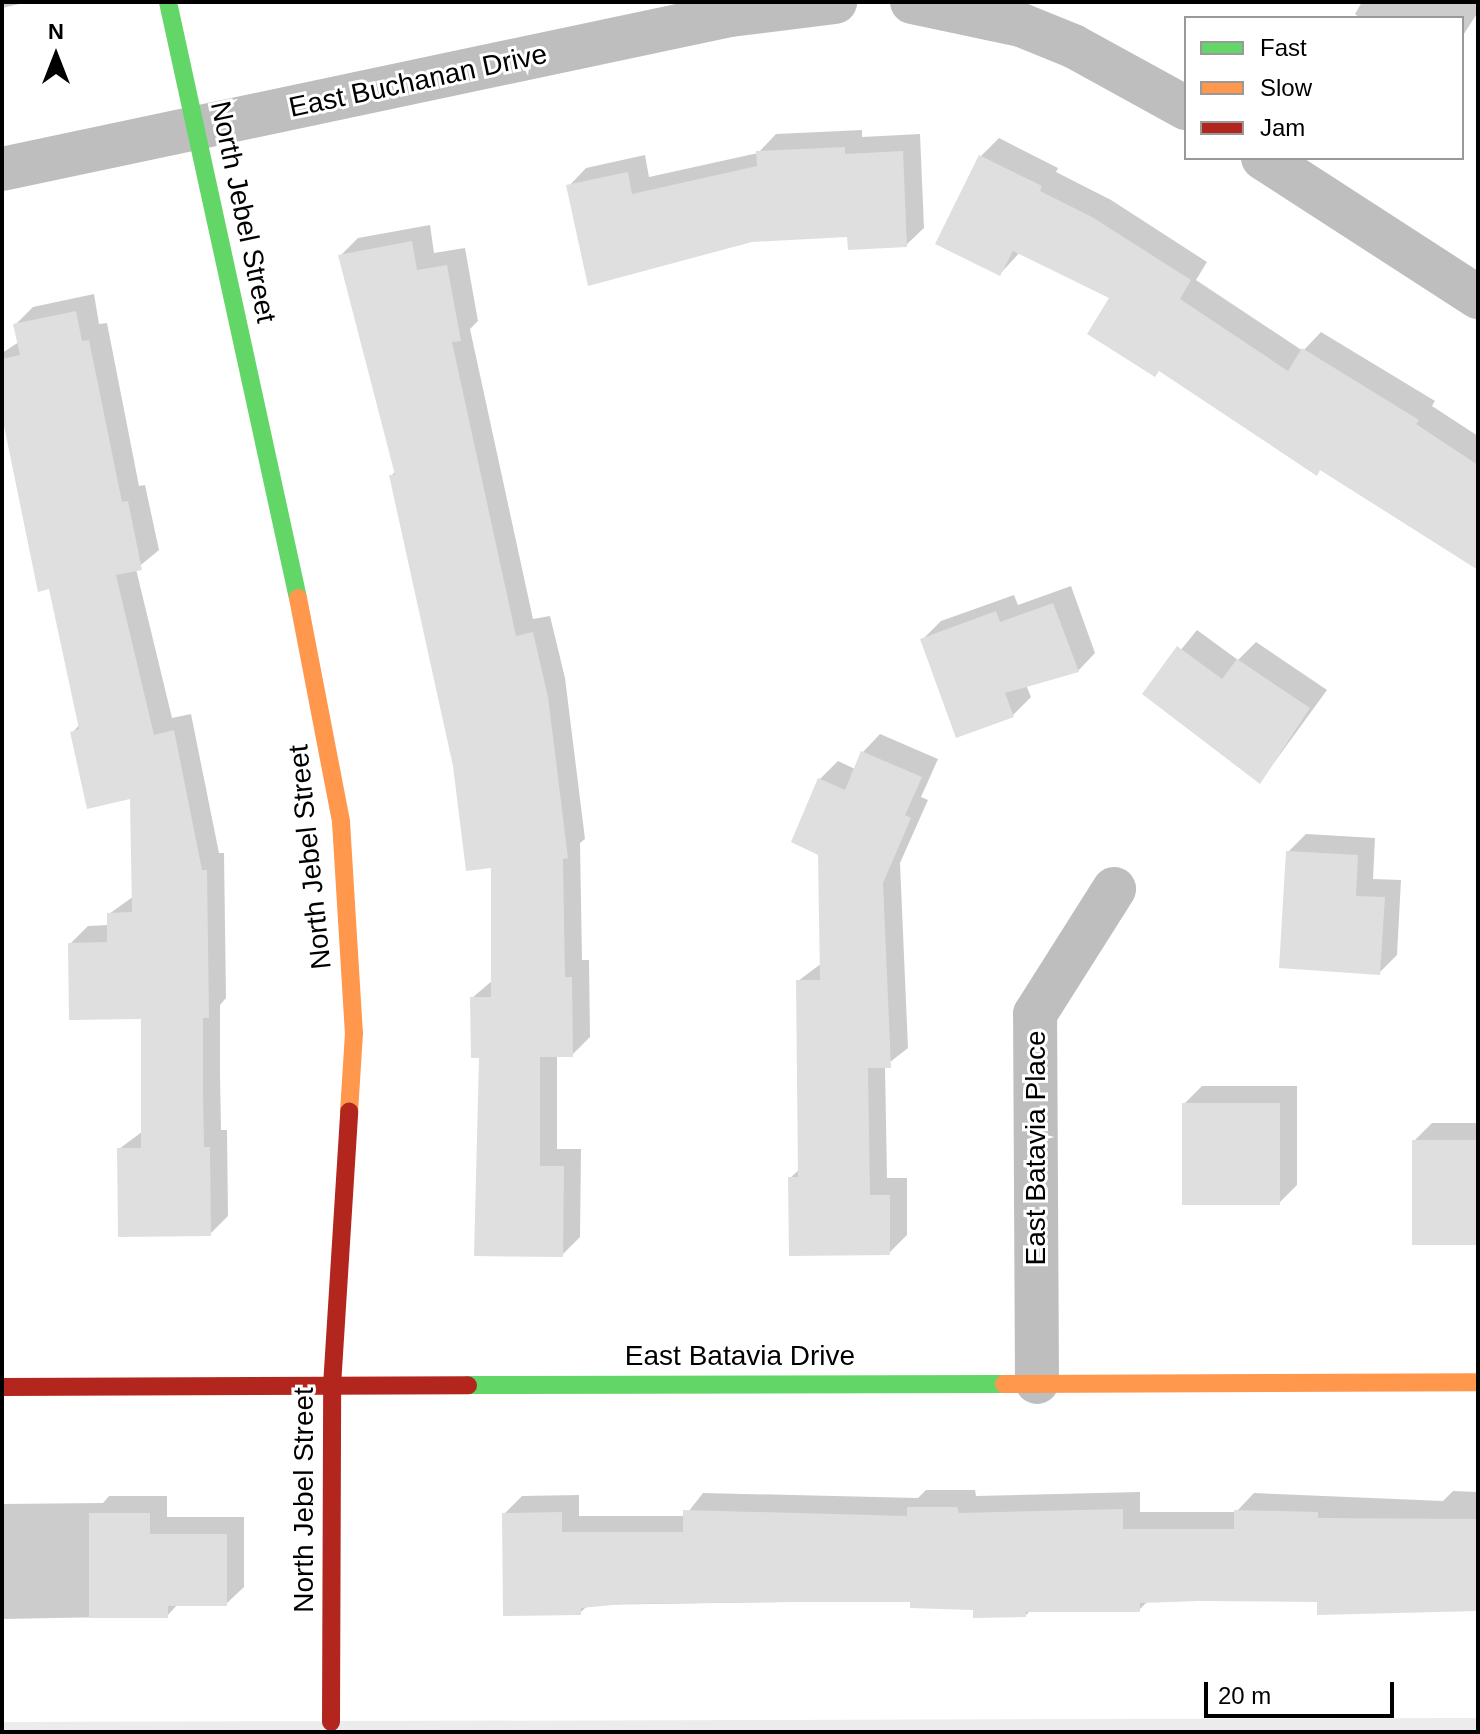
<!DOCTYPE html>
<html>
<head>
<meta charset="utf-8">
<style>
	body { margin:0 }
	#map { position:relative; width:1480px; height:1734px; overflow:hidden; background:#fff; font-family:Arial,sans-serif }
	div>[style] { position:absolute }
	.green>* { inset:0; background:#ececec }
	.shadow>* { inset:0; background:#0003 }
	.building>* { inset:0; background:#dfdfdf; transform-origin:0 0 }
	.street>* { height:44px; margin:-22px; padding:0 22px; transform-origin:22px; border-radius:22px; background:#bebebe }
	.fast>* { height:18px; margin:-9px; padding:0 9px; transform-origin:9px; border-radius:9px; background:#63d668 }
	.slow>* { height:18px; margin:-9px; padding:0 9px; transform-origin:9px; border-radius:9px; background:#ff974d }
	.jam>* { height:18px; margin:-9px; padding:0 9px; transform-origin:9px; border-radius:9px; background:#b3261e }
	span { translate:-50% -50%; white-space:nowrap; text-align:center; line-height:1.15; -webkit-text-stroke:6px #fff; paint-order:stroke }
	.street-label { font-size:28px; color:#000 }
	.frame { position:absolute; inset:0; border:4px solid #000; pointer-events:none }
	.legend { position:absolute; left:1184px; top:16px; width:280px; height:144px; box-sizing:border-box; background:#fff; border:2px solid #999; margin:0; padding:10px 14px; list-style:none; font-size:24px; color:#000 }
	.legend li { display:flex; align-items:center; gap:16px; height:40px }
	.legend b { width:40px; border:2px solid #999 }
	.north { position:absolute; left:16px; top:16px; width:80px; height:80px; -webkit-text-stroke:6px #fff; paint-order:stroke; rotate:0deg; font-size:22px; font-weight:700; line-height:32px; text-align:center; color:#000 }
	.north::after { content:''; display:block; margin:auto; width:28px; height:36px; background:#000; clip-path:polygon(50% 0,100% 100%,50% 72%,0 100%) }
	.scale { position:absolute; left:1204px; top:1682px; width:190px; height:36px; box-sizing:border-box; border:4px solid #000; border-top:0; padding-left:10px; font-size:24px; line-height:28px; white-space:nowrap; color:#000; -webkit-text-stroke:6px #fff; paint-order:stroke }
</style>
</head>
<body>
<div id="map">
	<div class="green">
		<div style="clip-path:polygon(1478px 1718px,1478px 1732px,2px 1732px,2px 1722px)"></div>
	</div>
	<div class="shadow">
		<div style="clip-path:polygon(2px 2px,28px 2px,2px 8px)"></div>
		<div style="clip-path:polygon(1362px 2px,1478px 2px,1478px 12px,1462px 37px,1462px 18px,1360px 18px,1355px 14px)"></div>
		<div style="clip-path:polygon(862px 130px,862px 137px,920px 134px,924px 228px,906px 245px,569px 186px,586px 168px,645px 155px,649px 177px,758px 153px,776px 134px)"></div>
		<div style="clip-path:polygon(999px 138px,1058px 168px,1056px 172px,1111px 200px,1207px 262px,1196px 280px,1303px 351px,1321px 332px,1435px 401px,1432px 406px,1478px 436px,1478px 559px,1112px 298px,1020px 252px,1000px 274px,938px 244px,981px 156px)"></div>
		<div style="clip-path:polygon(430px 225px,434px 253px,465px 248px,478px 321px,470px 329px,533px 619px,550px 616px,565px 678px,585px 839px,580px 843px,582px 960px,589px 960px,590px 1037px,572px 1055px,557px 1055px,557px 1149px,581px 1149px,580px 1237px,562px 1255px,481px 1056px,472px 998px,493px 980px,493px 866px,455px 766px,392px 475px,396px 471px,340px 256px,358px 238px)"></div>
		<div style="clip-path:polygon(94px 294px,99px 324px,107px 323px,139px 486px,145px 485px,159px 550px,136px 569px,172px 718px,191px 714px,219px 853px,224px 853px,226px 998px,220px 1005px,220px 1075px,221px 1130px,227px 1130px,228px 1216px,210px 1234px,119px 1149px,143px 1131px,143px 1017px,70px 944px,88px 926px,109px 925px,109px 914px,134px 896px,132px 797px,73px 732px,80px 724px,51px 587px,2px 404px,2px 353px,19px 342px,16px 324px,33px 307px)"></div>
		<div style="clip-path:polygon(1071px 586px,1095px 653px,1078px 671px,1026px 685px,1031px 697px,1013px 715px,923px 639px,941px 621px,1014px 595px,1018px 605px)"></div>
		<div style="clip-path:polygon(1197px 630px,1238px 660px,1256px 642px,1327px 690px,1260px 782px,1145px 694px)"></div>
		<div style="clip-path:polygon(880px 734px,938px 759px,921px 797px,928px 800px,900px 863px,908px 1048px,885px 1066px,887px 1178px,907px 1178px,907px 1235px,889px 1253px,790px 1178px,800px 1169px,798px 981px,822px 963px,820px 779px,838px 761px,855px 769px,863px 752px)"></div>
		<div style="clip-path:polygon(1306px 834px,1375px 838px,1373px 879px,1401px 880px,1397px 955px,1379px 973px,1288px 852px)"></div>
		<div style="clip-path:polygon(1202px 1086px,1297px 1086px,1297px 1185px,1279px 1203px,1184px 1104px)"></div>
		<div style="clip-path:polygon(1432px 1123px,1478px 1123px,1478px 1237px,1473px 1242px,1414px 1141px)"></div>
		<div style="clip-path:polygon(926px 1490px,975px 1490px,976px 1496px,1140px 1492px,1140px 1512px,1236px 1512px,1254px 1493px,1443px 1501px,1453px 1491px,1478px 1492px,1478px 1608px,1319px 1600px,1148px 1601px,1139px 1610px,1031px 1610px,1026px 1615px,912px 1600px,588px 1605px,580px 1613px,504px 1514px,522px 1496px,579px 1495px,579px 1516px,685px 1516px,703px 1493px,918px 1498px)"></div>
		<div style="clip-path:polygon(109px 1496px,167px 1496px,167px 1517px,244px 1517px,244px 1587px,226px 1604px,178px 1604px,167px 1616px,2px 1619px,2px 1504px,103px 1503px)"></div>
	</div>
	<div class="building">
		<div style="clip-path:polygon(845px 147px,845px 154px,903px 151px,907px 247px,848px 250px,847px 237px,752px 242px,588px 286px,566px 185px,628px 172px,632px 194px,757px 166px,756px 151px)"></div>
		<div style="clip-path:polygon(979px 155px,1042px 186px,1040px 191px,1092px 217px,1191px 280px,1180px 299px,1288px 371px,1302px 348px,1419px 420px,1416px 424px,1478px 465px,1478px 570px,1320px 470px,1317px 476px,1159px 371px,1155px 377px,1087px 334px,1109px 298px,1013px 251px,1000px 276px,935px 244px)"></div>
		<div style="clip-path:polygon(412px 241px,417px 270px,447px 265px,461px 341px,452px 342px,516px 636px,533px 632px,548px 697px,568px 858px,563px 859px,565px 977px,572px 977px,573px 1057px,540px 1057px,540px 1166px,564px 1166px,563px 1257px,474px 1256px,479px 1058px,471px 1058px,470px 997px,491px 997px,491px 868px,466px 871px,453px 766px,389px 475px,395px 475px,338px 255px)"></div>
		<div style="clip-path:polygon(76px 311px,82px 341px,89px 340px,122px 502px,128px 501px,142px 570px,116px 575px,154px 735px,174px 730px,202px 870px,207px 870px,209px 1018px,203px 1018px,203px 1094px,204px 1147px,210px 1147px,211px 1236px,118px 1237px,117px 1148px,141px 1148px,141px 1019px,69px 1020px,68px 943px,107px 942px,107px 913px,132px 912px,130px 799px,87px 809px,70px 732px,79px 729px,49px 589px,38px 592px,2px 416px,2px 359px,20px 355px,13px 324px)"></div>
		<div style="clip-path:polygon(1053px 603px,1079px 672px,1005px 693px,1014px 717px,956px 738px,920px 639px,996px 611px,1000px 622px)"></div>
		<div style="clip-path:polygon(1177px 646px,1222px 679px,1237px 659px,1310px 708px,1260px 784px,1142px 694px)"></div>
		<div style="clip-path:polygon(861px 751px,922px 777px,905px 815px,911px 818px,883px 883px,891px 1068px,868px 1068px,870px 1195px,890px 1195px,890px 1255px,789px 1256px,788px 1177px,798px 1177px,796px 980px,820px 980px,818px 855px,791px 842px,818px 778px,845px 790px)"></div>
		<div style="clip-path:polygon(1286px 851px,1358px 855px,1356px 896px,1385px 897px,1380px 975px,1279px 968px)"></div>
		<div style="left:1280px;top:1103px;width:102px;height:98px;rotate:90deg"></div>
		<div style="left:1412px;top:1140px;width:66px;height:105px"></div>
		<div style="clip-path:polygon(907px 1507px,957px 1507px,959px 1513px,1123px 1509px,1123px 1529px,1234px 1529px,1234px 1510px,1318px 1512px,1318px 1518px,1478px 1519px,1478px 1611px,1317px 1615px,1317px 1602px,1199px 1601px,1140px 1603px,1140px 1612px,1026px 1612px,1026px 1617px,973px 1618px,973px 1610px,910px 1608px,910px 1602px,796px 1602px,623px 1604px,581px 1608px,581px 1615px,503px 1616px,502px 1513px,562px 1512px,562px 1532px,683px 1532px,683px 1510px,907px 1516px)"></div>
		<div style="clip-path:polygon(89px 1513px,150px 1513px,150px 1534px,227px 1534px,227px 1606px,168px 1606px,168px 1618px,89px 1618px)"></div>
	</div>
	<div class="street">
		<div style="left:912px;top:2px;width:111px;rotate:11.9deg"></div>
		<div style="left:1021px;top:25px;width:56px;rotate:22deg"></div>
		<div style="left:1073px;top:46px;width:129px;rotate:28.8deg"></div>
		<div style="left:1263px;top:158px;width:256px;rotate:32.9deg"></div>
		<div style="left:2px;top:169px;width:744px;rotate:-11.94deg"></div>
		<div style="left:730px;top:15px;width:106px;rotate:-7.1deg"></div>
		<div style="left:1037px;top:1382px;width:368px;rotate:-90.3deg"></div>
		<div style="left:1035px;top:1014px;width:148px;rotate:-57.7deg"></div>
	</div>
	<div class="fast">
		<div style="left:168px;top:2px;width:610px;rotate:77.7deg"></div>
		<div style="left:468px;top:1385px;width:536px;rotate:-0.11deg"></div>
	</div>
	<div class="slow">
		<div style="left:298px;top:598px;width:228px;rotate:79.1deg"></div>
		<div style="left:341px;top:822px;width:211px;rotate:86.5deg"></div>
		<div style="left:354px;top:1033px;width:79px;rotate:93.6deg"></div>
		<div style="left:1004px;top:1384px;width:474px;rotate:-0.2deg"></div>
	</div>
	<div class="jam">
		<div style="left:2px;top:1387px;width:466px;rotate:-0.2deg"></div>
		<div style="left:331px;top:1722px;width:336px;rotate:-89.8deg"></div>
		<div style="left:332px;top:1386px;width:275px;rotate:-86.4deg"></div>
	</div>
	<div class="street-label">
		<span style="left:418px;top:81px;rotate:-12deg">East Buchanan Drive</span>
		<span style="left:243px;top:212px;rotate:78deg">North Jebel Street</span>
		<span style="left:310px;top:857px;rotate:-96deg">North Jebel Street</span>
		<span style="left:1036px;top:1148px;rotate:-90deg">East Batavia Place</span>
		<span style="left:740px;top:1356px">East Batavia Drive</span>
		<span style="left:304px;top:1500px;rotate:-90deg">North Jebel Street</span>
	</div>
	<div class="frame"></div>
	<ul class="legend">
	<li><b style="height:10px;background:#63d668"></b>Fast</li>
	<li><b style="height:10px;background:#ff974d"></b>Slow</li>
	<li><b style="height:10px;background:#b3261e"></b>Jam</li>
	</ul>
	<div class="north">N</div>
	<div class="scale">20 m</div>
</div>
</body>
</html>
